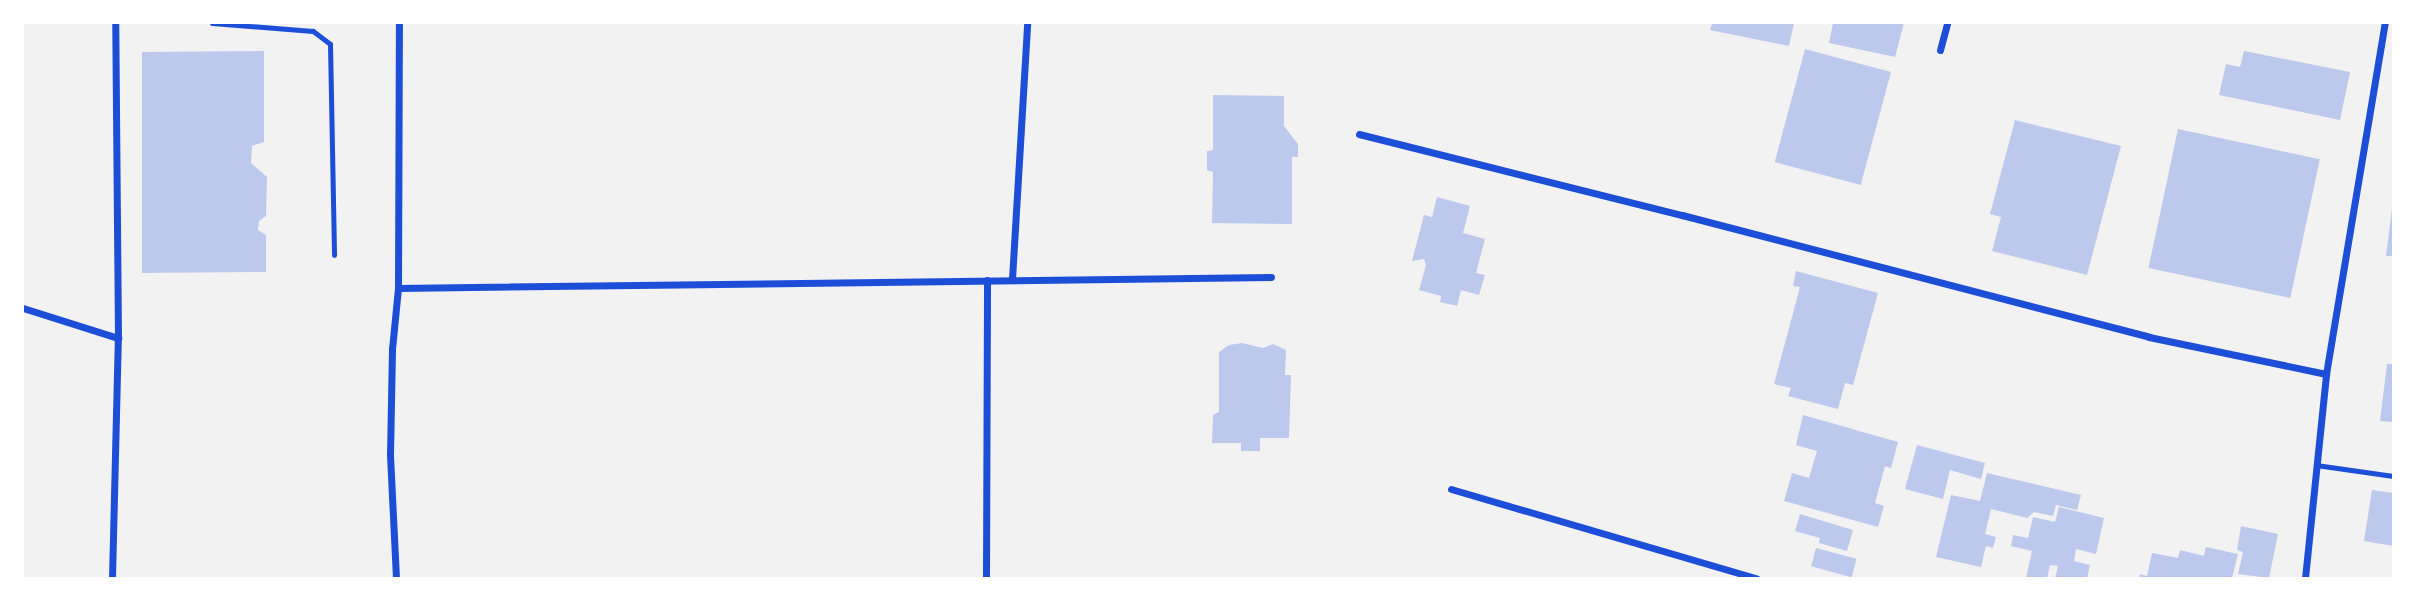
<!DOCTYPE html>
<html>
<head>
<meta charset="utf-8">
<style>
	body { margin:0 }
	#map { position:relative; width:2416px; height:601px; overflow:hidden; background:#f2f2f2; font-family:"DejaVu Sans",sans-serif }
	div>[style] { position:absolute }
	.building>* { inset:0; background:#bdc9ec; transform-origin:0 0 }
	.service>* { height:5px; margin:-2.5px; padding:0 2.5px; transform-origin:2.5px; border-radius:2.5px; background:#1d4ed8 }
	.minor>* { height:7px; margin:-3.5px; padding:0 3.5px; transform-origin:3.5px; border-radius:3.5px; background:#1d4ed8 }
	span { translate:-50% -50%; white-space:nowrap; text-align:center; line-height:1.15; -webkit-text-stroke:6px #fff; paint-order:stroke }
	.frame { position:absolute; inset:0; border:24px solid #fff; pointer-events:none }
</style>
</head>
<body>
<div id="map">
	<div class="building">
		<div style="clip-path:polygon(1712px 23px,1794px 23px,1789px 46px,1710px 30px)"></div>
		<div style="clip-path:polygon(1833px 23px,1904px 23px,1895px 57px,1829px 43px)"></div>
		<div style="left:1805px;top:49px;width:89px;height:117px;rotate:15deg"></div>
		<div style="clip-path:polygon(264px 51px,264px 142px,252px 146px,251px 163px,267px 177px,266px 216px,259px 221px,258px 230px,266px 235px,266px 272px,142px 273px,142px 52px)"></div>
		<div style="clip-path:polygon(2244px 51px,2350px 72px,2340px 120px,2219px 95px,2226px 64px,2240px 67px)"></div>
		<div style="clip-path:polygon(1213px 95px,1284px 96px,1284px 126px,1298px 144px,1298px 157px,1292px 157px,1292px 224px,1212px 223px,1213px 172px,1207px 170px,1207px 151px,1213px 150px)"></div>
		<div style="clip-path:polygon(2015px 120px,2121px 146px,2087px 275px,1992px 251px,2001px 217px,1990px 214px)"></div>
		<div style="left:2178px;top:129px;width:145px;height:142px;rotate:12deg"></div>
		<div style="clip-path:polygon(1437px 197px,1470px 206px,1463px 233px,1485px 239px,1476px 273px,1485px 275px,1479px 295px,1461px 290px,1457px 306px,1440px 302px,1441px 296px,1419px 290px,1426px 265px,1424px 259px,1412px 261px,1424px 215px,1432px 217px)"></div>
		<div style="clip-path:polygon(2392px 209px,2393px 209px,2393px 256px,2386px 256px)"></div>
		<div style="clip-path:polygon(1796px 271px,1878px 293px,1853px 385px,1845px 383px,1838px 409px,1788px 396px,1791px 388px,1774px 384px,1800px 287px,1793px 286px)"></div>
		<div style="clip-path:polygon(1242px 343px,1263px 348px,1273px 344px,1286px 350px,1285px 375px,1291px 375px,1289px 438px,1260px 438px,1260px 451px,1241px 451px,1241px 443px,1212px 443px,1213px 415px,1219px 412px,1219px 352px,1229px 345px)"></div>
		<div style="clip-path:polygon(2387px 364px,2393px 364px,2393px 422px,2380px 421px)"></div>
		<div style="clip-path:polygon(1803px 415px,1898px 442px,1891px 468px,1885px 466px,1875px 503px,1884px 506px,1878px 527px,1784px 501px,1792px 473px,1809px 478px,1817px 451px,1796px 445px)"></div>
		<div style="clip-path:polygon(1917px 445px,1985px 463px,1981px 479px,1950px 470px,1943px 499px,1905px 489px)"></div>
		<div style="clip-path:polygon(1987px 473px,2081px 495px,2077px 510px,2056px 505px,2053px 516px,2034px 512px,2027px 518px,1991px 509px,1985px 534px,1996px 537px,1993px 548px,1986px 546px,1981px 567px,1936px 557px,1951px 495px,1980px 501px)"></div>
		<div style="clip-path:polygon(2372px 490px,2393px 493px,2393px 546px,2364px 541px)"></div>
		<div style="clip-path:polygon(2059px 507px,2104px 518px,2096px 554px,2076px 549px,2074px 561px,2090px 565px,2087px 578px,2055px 578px,2058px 566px,2050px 565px,2047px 578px,2026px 578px,2032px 551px,2011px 546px,2013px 535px,2028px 538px,2033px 517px,2055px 522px)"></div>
		<div style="clip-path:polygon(1800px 514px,1853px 530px,1847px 551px,1819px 543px,1820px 538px,1795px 531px)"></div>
		<div style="clip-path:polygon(2241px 526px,2278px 534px,2269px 578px,2238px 574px,2243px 552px,2237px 550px)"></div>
		<div style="clip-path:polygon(2206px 547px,2238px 554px,2232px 578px,2139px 578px,2140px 574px,2147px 576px,2152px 553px,2178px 558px,2180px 550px,2204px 556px)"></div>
		<div style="left:1816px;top:548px;width:42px;height:19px;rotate:15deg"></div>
	</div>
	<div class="service">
		<div style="left:212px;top:23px;width:101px;rotate:4.5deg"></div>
		<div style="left:313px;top:31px;width:21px;rotate:37deg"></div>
		<div style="left:330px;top:44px;width:211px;rotate:88.9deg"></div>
		<div style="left:2316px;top:465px;width:78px;rotate:8.1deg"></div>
	</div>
	<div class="minor">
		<div style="left:1940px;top:50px;width:28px;rotate:-75deg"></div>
		<div style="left:1359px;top:134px;width:333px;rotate:14.1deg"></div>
		<div style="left:1682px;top:215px;width:483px;rotate:14.6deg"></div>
		<div style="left:2149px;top:337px;width:181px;rotate:11.8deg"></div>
		<div style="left:1012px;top:279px;width:256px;rotate:-86.6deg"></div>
		<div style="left:398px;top:288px;width:873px;rotate:-0.72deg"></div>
		<div style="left:23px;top:308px;width:100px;rotate:17.5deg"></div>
		<div style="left:1451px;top:489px;width:318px;rotate:16.3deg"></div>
		<div style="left:112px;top:578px;width:240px;rotate:-88.6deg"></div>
		<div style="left:118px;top:338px;width:315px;rotate:-90.5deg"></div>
		<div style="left:396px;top:578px;width:124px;rotate:-92.8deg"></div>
		<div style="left:390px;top:454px;width:105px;rotate:-88.9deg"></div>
		<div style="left:392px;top:349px;width:61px;rotate:-84.4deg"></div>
		<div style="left:398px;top:288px;width:265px;rotate:-89.8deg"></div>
		<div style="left:986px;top:578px;width:298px;rotate:-89.8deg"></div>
		<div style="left:2305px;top:578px;width:205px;rotate:-84.1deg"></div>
		<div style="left:2326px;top:374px;width:356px;rotate:-80.5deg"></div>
	</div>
	<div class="frame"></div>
</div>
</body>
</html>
